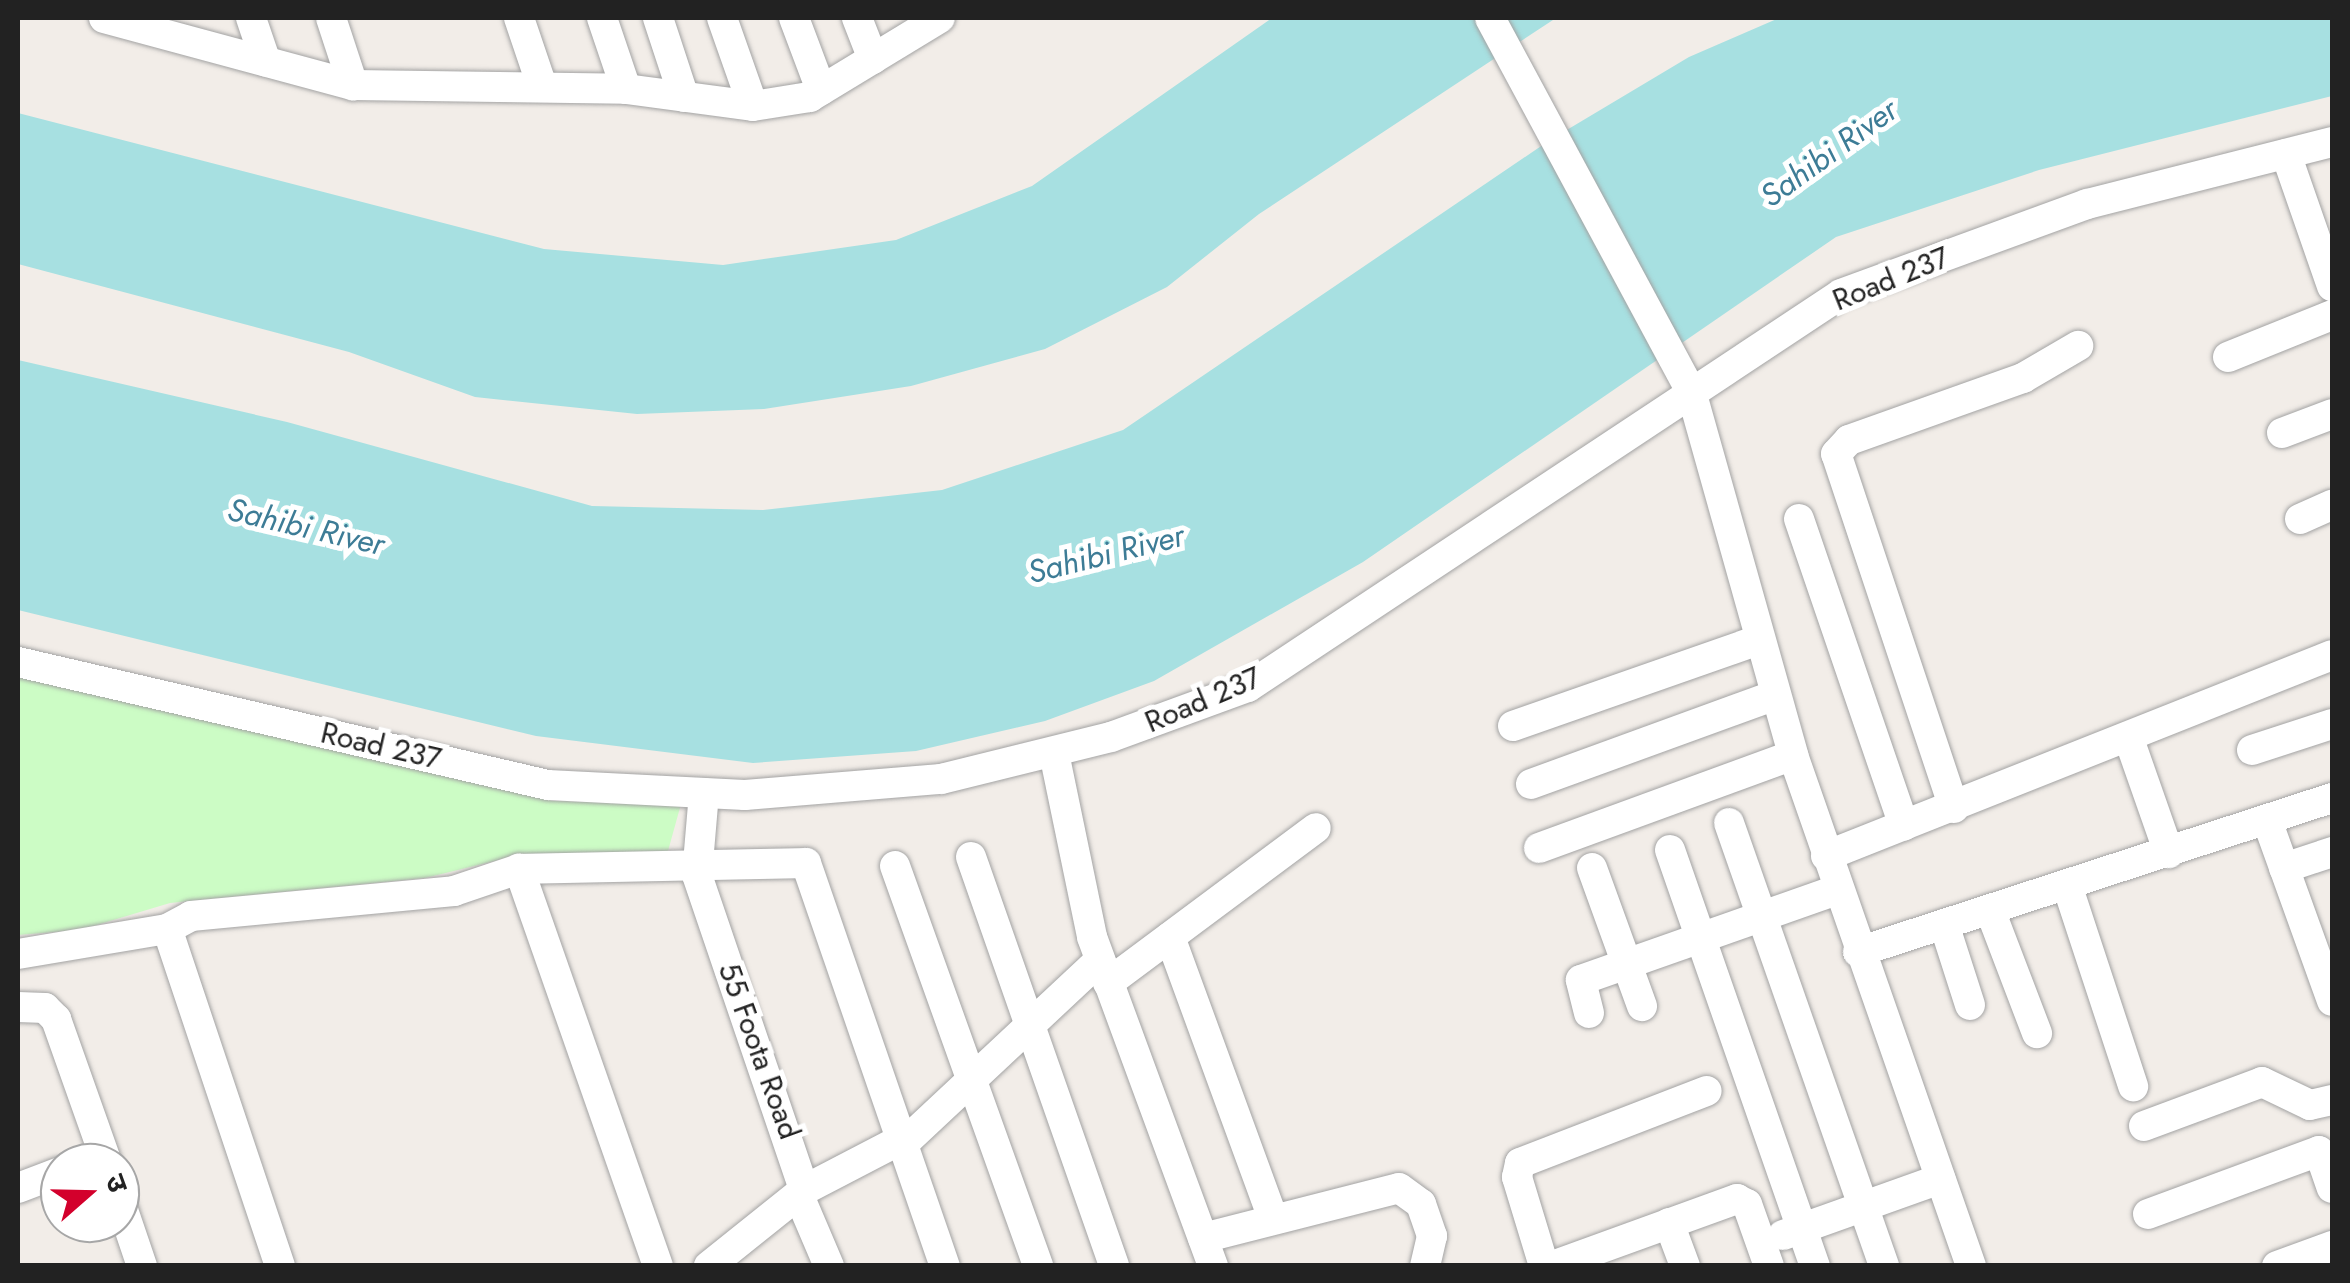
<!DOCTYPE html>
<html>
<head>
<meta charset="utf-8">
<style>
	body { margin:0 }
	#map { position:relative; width:2350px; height:1283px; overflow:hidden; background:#f2ede8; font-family:Jost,"Noto Sans Devanagari",sans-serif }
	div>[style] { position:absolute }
	.park>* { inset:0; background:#ccfcc5 }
	.water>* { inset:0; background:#a7e0e1 }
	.roads { filter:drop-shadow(0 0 2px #a3a3a3) drop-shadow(0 0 2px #a3a3a3) }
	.minor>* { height:30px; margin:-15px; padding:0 15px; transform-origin:15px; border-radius:15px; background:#fff }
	span { translate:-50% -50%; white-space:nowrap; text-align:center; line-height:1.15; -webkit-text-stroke:10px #fff; paint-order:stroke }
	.street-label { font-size:30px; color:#222 }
	.water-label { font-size:32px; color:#3d7c96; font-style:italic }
	.frame { position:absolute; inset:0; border:20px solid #222; pointer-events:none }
	.north { position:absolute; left:40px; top:1143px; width:100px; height:100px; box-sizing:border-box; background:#fff; border:2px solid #a7a7a7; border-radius:50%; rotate:70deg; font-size:28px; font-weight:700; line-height:40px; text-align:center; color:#222 }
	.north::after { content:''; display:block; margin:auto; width:35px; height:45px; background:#d3002c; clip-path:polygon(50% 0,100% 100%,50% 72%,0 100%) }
</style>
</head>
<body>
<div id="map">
	<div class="park">
		<div style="clip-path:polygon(18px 677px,554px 801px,681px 804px,668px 851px,503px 859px,425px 878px,170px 903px,80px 930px,18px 935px)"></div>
	</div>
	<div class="water">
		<div style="clip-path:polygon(1272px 18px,1556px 18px,1259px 214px,1167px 287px,1045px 349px,911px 386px,764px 409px,637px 414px,475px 397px,349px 352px,18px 264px,18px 113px,544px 249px,723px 265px,896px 240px,1032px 186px)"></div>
		<div style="clip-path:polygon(1779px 18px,2332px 18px,2332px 96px,2039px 170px,1836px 237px,1363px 562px,1154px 681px,1045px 721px,916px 751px,753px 763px,536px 736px,18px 610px,18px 360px,287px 422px,592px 506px,763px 510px,942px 490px,1123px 430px,1550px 140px,1689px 57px)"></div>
	</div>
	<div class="roads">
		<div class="minor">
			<div style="left:104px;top:18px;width:258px;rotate:15.1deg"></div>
			<div style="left:353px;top:85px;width:273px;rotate:0.8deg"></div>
			<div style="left:626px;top:89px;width:128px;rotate:7.6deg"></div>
			<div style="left:753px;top:106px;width:58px;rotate:-9deg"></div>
			<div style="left:810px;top:97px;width:152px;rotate:-31.3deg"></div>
			<div style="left:251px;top:18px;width:46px;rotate:71.2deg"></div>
			<div style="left:331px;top:18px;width:71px;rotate:71.8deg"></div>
			<div style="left:519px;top:18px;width:72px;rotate:71.3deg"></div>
			<div style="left:602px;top:18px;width:75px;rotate:71.3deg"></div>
			<div style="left:658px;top:18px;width:83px;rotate:71.8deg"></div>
			<div style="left:722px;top:18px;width:93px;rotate:70.6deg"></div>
			<div style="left:794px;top:18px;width:77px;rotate:69.4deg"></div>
			<div style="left:857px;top:18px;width:44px;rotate:68.7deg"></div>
			<div style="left:1490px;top:18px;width:424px;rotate:61.7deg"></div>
			<div style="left:1691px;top:391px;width:378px;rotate:74.3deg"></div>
			<div style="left:1793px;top:755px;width:541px;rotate:70.79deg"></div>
			<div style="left:2286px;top:154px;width:140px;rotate:70.8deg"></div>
			<div style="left:2228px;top:357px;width:112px;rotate:-22deg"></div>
			<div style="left:2282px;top:433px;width:53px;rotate:-20.8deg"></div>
			<div style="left:1799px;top:519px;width:324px;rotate:71.1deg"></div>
			<div style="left:2300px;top:519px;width:35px;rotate:-24deg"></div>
			<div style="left:18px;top:662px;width:544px;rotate:13.07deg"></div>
			<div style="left:548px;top:785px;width:197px;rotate:2.9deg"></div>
			<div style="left:745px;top:795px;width:197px;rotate:-4.7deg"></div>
			<div style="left:941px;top:779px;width:175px;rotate:-13.9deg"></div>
			<div style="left:1111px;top:737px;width:146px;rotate:-20.1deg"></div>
			<div style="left:1248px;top:687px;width:711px;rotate:-33.53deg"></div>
			<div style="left:1841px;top:294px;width:262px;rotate:-20.1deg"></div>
			<div style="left:2087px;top:204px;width:253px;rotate:-14.2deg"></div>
			<div style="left:1513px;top:726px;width:260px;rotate:-19.3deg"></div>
			<div style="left:2129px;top:739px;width:121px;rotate:70.7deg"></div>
			<div style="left:2252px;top:750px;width:84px;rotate:-18deg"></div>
			<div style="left:1054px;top:753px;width:188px;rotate:78.3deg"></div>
			<div style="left:1092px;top:937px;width:351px;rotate:69.8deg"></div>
			<div style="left:1531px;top:784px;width:260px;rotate:-20deg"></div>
			<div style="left:704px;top:793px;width:82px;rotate:94.9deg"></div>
			<div style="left:697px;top:875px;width:333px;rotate:71.2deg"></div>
			<div style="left:804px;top:1190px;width:122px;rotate:141.3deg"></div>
			<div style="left:1954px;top:808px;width:373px;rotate:-108.4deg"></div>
			<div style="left:1836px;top:454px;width:19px;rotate:-47deg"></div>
			<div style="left:1849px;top:440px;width:185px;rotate:-19.6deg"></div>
			<div style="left:2023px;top:378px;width:64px;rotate:-30.2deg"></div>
			<div style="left:1729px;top:823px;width:469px;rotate:70.7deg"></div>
			<div style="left:2268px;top:823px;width:189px;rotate:70.2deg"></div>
			<div style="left:1539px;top:848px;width:270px;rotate:-20.1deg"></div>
			<div style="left:1670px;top:850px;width:441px;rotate:70.8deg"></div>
			<div style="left:1826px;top:856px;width:544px;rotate:-21.66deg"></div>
			<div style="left:971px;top:857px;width:433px;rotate:70.7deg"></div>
			<div style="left:895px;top:866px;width:425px;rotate:70.3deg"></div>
			<div style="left:1592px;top:868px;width:147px;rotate:70.1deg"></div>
			<div style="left:2284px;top:868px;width:51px;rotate:-18.4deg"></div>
			<div style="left:2067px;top:885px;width:212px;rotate:71.8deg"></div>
			<div style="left:1990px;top:910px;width:132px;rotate:69.1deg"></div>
			<div style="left:1944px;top:924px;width:85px;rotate:72.2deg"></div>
			<div style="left:1170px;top:937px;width:299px;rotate:69.9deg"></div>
			<div style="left:1858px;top:952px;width:498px;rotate:-18deg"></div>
			<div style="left:18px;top:954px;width:151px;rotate:-9.5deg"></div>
			<div style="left:1108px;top:983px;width:259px;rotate:-36.7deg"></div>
			<div style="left:18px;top:1007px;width:27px;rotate:2deg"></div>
			<div style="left:45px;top:1008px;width:16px;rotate:45deg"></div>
			<div style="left:56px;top:1019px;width:153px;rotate:70.5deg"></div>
			<div style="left:1589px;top:1013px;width:34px;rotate:-104deg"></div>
			<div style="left:1581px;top:980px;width:271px;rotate:-19.4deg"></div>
			<div style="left:2144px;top:1126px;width:126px;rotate:-20.4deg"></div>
			<div style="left:2262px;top:1082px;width:53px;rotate:25.6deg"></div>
			<div style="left:2310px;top:1105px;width:23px;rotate:-13deg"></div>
			<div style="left:902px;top:1145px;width:271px;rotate:-43.1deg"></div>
			<div style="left:18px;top:1188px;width:45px;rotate:-20.9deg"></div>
			<div style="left:804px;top:1190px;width:110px;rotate:-27.5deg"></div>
			<div style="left:800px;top:1198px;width:74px;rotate:66.9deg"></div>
			<div style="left:120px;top:1201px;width:69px;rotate:71.3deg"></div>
			<div style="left:2148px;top:1214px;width:182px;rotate:-20.2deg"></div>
			<div style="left:2319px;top:1151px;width:39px;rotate:71deg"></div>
			<div style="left:1669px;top:1223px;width:46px;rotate:69.6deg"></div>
			<div style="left:1783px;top:1235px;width:167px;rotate:-19.6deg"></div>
			<div style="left:1203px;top:1238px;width:202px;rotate:-14.3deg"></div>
			<div style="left:1399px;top:1188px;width:27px;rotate:36deg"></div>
			<div style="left:1421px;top:1204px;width:34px;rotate:71deg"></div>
			<div style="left:1432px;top:1236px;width:31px;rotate:103deg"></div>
			<div style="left:280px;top:1266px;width:355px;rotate:-108.5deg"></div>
			<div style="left:167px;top:929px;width:27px;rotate:-28deg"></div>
			<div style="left:191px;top:916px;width:264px;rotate:-5.4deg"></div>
			<div style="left:454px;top:891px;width:69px;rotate:-18.7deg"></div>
			<div style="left:658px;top:1266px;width:421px;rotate:-109.3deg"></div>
			<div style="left:519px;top:869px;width:287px;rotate:-1.2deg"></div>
			<div style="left:806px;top:863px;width:426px;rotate:71deg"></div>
			<div style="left:1544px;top:1266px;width:93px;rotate:-106.9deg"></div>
			<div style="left:1517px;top:1177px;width:14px;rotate:-78deg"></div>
			<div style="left:1520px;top:1163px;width:200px;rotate:-21.1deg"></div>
			<div style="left:1552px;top:1266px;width:197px;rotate:-19.9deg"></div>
			<div style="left:1737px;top:1199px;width:11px;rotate:27deg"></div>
			<div style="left:1747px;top:1204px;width:66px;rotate:70.5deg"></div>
			<div style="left:2277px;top:1266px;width:59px;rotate:-20deg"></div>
		</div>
	</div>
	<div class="street-label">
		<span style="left:1891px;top:279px;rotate:-22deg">Road 237</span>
		<span style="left:1203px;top:700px;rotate:-23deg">Road 237</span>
		<span style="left:381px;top:746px;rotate:13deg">Road 237</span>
		<span style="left:759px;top:1051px;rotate:70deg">55 Foota Road</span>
	</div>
	<div class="water-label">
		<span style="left:1829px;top:153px;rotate:-36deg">Sahibi River</span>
		<span style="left:306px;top:527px;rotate:13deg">Sahibi River</span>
		<span style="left:1106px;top:554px;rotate:-14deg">Sahibi River</span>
	</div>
	<div class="frame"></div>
	<div class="north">उ</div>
</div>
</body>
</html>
